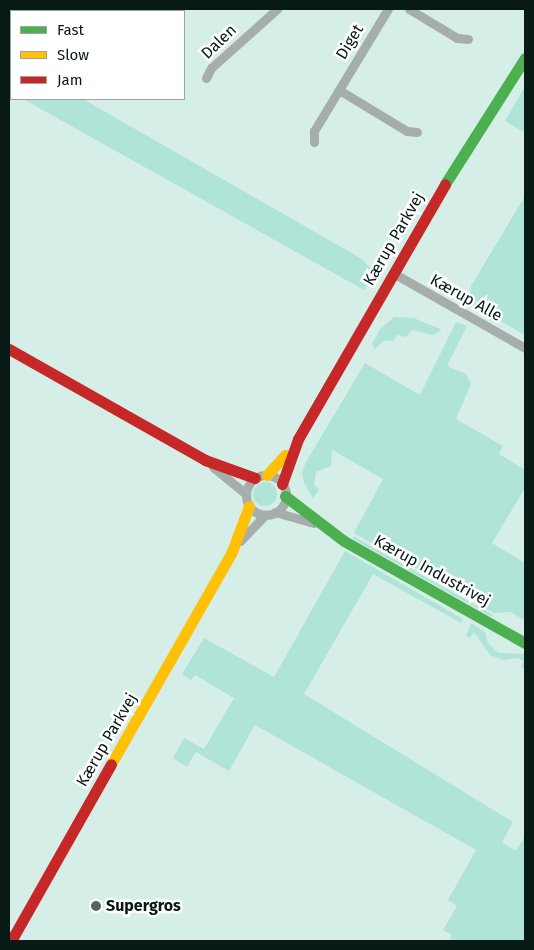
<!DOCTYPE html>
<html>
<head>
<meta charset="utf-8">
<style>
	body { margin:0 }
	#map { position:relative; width:534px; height:950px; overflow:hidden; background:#d6eee8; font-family:"Fira Sans",sans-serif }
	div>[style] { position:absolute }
	.green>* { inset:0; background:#b1e4d9 }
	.round { border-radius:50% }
	.street>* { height:9px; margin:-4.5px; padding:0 4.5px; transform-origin:4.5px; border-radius:4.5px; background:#a5aeac }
	.street>.ring { margin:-4.5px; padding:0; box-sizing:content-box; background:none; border:9px solid #a5aeac; border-radius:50% }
	.fast>* { height:11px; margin:-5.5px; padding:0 5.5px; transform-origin:5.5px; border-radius:5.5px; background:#4caf50 }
	.slow>* { height:11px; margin:-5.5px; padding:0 5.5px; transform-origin:5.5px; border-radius:5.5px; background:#ffc107 }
	.jam>* { height:11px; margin:-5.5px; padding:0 5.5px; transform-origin:5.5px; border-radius:5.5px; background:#c62828 }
	.dots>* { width:14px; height:14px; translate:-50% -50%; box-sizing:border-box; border:2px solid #fff; border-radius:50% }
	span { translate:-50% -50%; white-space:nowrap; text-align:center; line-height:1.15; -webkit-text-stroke:5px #fff; paint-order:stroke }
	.street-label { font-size:16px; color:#081a16 }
	.poi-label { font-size:16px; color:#081a16; font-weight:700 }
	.left { translate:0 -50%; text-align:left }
	.frame { position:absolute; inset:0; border:10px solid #081a16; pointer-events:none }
	.legend { position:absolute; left:10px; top:10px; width:175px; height:90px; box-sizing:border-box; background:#fff; border:1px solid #9ca3a2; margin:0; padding:6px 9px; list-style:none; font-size:15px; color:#081a16 }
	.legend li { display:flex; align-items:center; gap:10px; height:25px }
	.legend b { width:25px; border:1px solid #9ca3a2 }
</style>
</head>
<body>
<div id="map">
	<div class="green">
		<div style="clip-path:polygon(525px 86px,525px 133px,505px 121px)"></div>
		<div style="clip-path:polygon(23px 99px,83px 99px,362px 259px,373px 271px,370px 280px,364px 290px)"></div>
		<div style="clip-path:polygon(525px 196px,525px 335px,468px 303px,471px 286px)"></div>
		<div style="clip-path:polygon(394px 317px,414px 318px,442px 330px,433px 335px,412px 330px,406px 337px,397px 335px,393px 341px,385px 340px,375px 349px,372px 344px,380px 329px)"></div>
		<div style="clip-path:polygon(456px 322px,467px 326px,447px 366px,466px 374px,471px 384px,456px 419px,503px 446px,499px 454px,525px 470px,525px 488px,492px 543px,525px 563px,525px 621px,511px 612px,494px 613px,354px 533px,383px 479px,332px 450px,331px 466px,316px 472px,314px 485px,319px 490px,313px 498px,304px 483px,302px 472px,306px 462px,365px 363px,420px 395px)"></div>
		<div class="round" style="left:253px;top:482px;width:24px;height:24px"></div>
		<div style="clip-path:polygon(353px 536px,493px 615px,492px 617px,353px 539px)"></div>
		<div style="clip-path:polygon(345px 551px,463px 619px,461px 623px,373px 574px,304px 694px,513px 822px,502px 842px,516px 851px,525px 836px,525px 941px,449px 941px,452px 935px,443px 930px,457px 906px,448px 900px,476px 850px,255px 725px,229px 771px,196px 752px,187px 767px,173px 758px,184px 738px,204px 749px,234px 698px,195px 675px,191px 680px,182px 674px,204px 638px,274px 677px)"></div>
		<div style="clip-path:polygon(471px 623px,485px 632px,488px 643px,498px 653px,525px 654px,525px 669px,521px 667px,524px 661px,518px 658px,503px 660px,490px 655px,474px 632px,470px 638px,466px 636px)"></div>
	</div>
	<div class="street">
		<div style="left:409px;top:9px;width:56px;rotate:31.1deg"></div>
		<div style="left:457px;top:38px;width:11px;rotate:5deg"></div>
		<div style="left:206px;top:78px;width:11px;rotate:-63deg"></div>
		<div style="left:211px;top:68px;width:89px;rotate:-41.8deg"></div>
		<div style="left:339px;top:90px;width:79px;rotate:31.1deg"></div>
		<div style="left:407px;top:131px;width:10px;rotate:6deg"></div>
		<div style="left:314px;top:142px;width:11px;rotate:-90deg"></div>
		<div style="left:314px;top:131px;width:143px;rotate:-58.8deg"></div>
		<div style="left:393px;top:273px;width:152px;rotate:29.6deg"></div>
		<div style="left:213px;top:467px;width:43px;rotate:39.3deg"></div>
		<div class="ring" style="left:246px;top:475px;width:31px;height:31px"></div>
		<div style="left:275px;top:512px;width:40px;rotate:16deg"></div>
		<div style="left:240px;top:541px;width:37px;rotate:-46deg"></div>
	</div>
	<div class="fast">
		<div style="left:445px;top:184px;width:149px;rotate:-57.6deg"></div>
		<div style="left:285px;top:496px;width:74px;rotate:37.3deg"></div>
		<div style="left:344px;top:541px;width:208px;rotate:29.4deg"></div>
	</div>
	<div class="slow">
		<div style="left:267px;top:475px;width:27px;rotate:-48deg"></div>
		<div style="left:111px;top:764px;width:242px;rotate:-60.3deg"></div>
		<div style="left:231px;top:554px;width:51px;rotate:-69.4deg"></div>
	</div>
	<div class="jam">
		<div style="left:9px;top:349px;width:225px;rotate:29.5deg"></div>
		<div style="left:205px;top:460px;width:53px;rotate:19.8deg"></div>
		<div style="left:282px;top:484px;width:48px;rotate:-70.4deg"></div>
		<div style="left:298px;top:439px;width:294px;rotate:-60deg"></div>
		<div style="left:11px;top:941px;width:203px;rotate:-60.5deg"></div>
	</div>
	<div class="dots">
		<div style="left:96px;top:906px;background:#506460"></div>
	</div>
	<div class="street-label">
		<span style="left:219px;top:42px;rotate:-44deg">Dalen</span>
		<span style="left:350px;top:42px;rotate:-59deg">Diget</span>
		<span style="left:394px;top:239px;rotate:-60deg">Kærup Parkvej</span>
		<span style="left:466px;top:298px;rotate:29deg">Kærup Alle</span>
		<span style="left:432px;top:571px;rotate:29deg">Kærup Industrivej</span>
		<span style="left:107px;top:740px;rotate:-60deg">Kærup Parkvej</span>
	</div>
	<div class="poi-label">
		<span class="left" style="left:106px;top:906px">Supergros</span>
	</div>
	<div class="frame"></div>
	<ul class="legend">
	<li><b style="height:6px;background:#4caf50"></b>Fast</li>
	<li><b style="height:6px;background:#ffc107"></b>Slow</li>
	<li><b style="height:6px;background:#c62828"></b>Jam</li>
	</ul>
</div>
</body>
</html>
